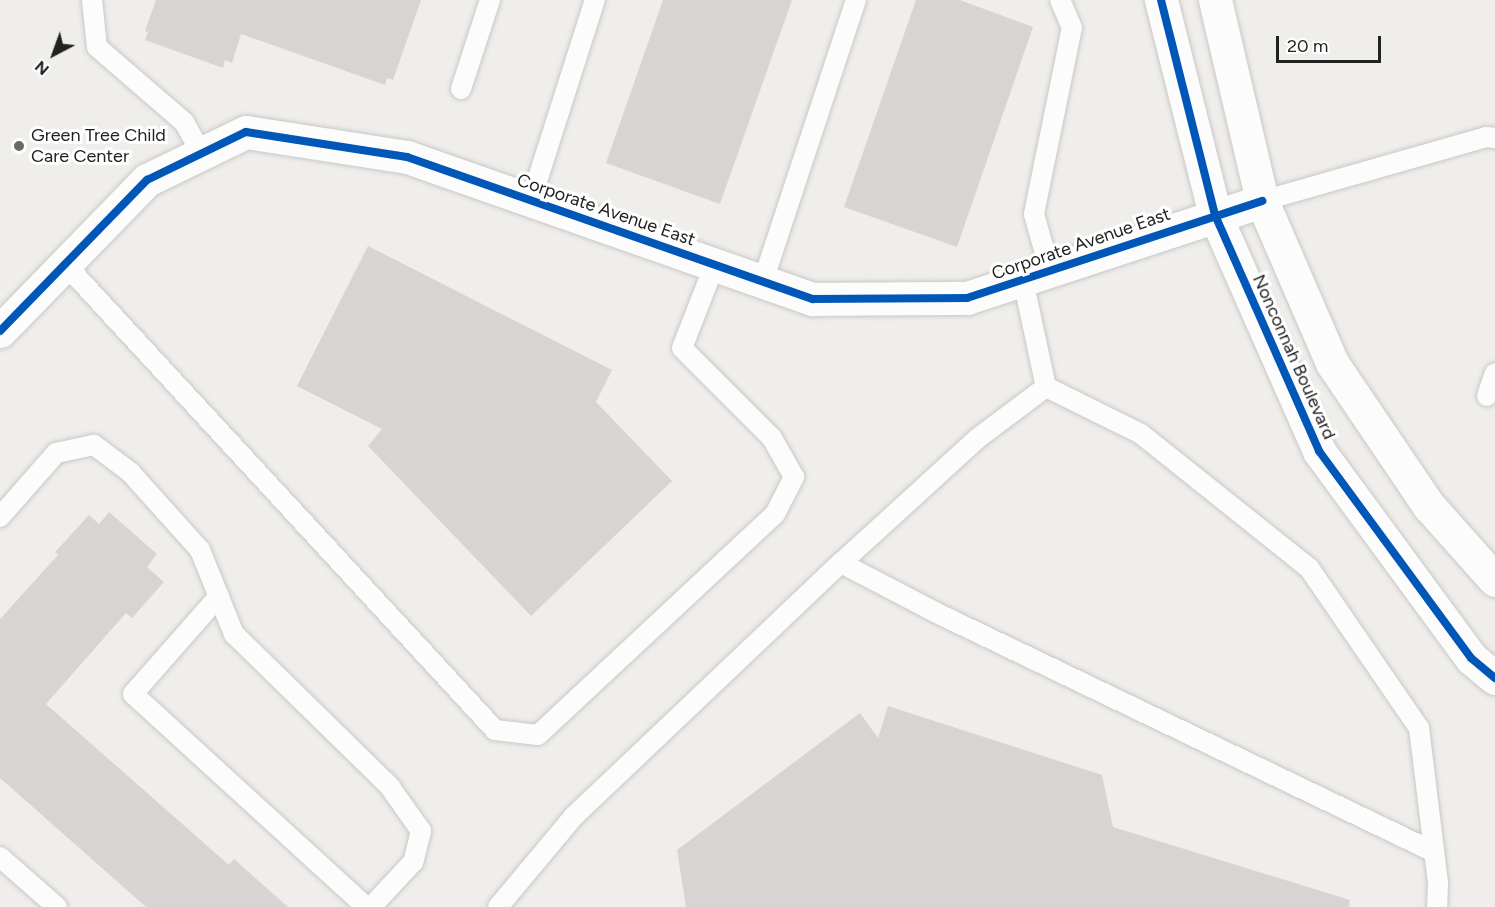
<!DOCTYPE html>
<html>
<head>
<meta charset="utf-8">
<style>
	body { margin:0 }
	#map { position:relative; width:1495px; height:907px; overflow:hidden; background:#f0eeeb; font-family:Figtree,sans-serif }
	div>[style] { position:absolute }
	.building>* { inset:0; background:#d7d4d2 }
	.roads { filter:drop-shadow(0 0 2px #c9c8c7) drop-shadow(0 0 2px #c9c8c7) }
	.service>* { height:20px; margin:-10px; padding:0 10px; transform-origin:10px; border-radius:10px; background:#fdfcfc }
	.tertiary>* { height:33px; margin:-16.5px; padding:0 16.5px; transform-origin:16.5px; border-radius:16.5px; background:#fdfcfc }
	.cycleway>* { height:8px; margin:-4px; padding:0 4px; transform-origin:4px; border-radius:4px; background:#0057b8 }
	.dots>* { width:16px; height:16px; translate:-50% -50%; box-sizing:border-box; border:3px solid #fff; border-radius:50% }
	span { translate:-50% -50%; white-space:nowrap; text-align:center; line-height:1.15; -webkit-text-stroke:6px #fff; paint-order:stroke }
	.poi-label { font-size:18px; color:#222 }
	.left { translate:0 -50%; text-align:left }
	.street-label { font-size:18px; color:#222 }
	.north { position:absolute; left:24px; top:24px; width:60px; height:60px; -webkit-text-stroke:4px #fff; paint-order:stroke; rotate:221deg; font-size:16px; font-weight:700; line-height:24px; text-align:center; color:#222 }
	.north::after { content:''; display:block; margin:auto; width:21px; height:27px; background:#222; clip-path:polygon(50% 0,100% 100%,50% 72%,0 100%) }
	.scale { position:absolute; left:1276px; top:36px; width:105px; height:27px; box-sizing:border-box; border:3px solid #222; border-top:0; padding-left:8px; font-size:18px; line-height:21px; white-space:nowrap; color:#222; -webkit-text-stroke:4px #fff; paint-order:stroke }
</style>
</head>
<body>
<div id="map">
	<div class="building">
		<div style="clip-path:polygon(156px 0,421px 0,393px 80px,387px 78px,385px 85px,241px 34px,232px 63px,225px 60px,223px 68px,145px 40px,148px 32px,145px 31px)"></div>
		<div style="clip-path:polygon(663px 0,792px 0,720px 204px,606px 163px)"></div>
		<div style="clip-path:polygon(916px 0,960px 0,1033px 27px,957px 247px,844px 207px)"></div>
		<div style="clip-path:polygon(368px 246px,612px 370px,596px 402px,672px 481px,531px 616px,368px 446px,382px 429px,297px 386px)"></div>
		<div style="clip-path:polygon(109px 512px,157px 554px,147px 567px,164px 582px,132px 618px,126px 613px,46px 704px,229px 865px,234px 859px,288px 907px,146px 907px,0 778px,0 619px,58px 555px,55px 552px,89px 515px,99px 524px)"></div>
		<div style="clip-path:polygon(888px 706px,1102px 775px,1113px 827px,1350px 900px,1349px 907px,686px 907px,677px 850px,860px 713px,878px 738px)"></div>
	</div>
	<div class="roads">
		<div class="service">
			<div style="left:92px;top:0;width:47px;rotate:83.9deg"></div>
			<div style="left:97px;top:47px;width:115px;rotate:40.8deg"></div>
			<div style="left:184px;top:122px;width:37px;rotate:61deg"></div>
			<div style="left:461px;top:89px;width:94px;rotate:-72deg"></div>
			<div style="left:531px;top:200px;width:210px;rotate:-72.3deg"></div>
			<div style="left:1262px;top:201px;width:233px;rotate:-15.9deg"></div>
			<div style="left:1486px;top:137px;width:9px;rotate:6deg"></div>
			<div style="left:65px;top:264px;width:634px;rotate:47.3deg"></div>
			<div style="left:495px;top:730px;width:43px;rotate:6.6deg"></div>
			<div style="left:538px;top:735px;width:324px;rotate:-43deg"></div>
			<div style="left:775px;top:514px;width:42px;rotate:-62.8deg"></div>
			<div style="left:794px;top:477px;width:45px;rotate:-119.4deg"></div>
			<div style="left:772px;top:438px;width:127px;rotate:-135deg"></div>
			<div style="left:682px;top:348px;width:90px;rotate:-68.6deg"></div>
			<div style="left:1050px;top:271px;width:59px;rotate:-105.7deg"></div>
			<div style="left:1034px;top:214px;width:190px;rotate:-78.5deg"></div>
			<div style="left:1072px;top:28px;width:30px;rotate:-113deg"></div>
			<div style="left:1023px;top:280px;width:109px;rotate:77.9deg"></div>
			<div style="left:763px;top:281px;width:296px;rotate:-71.7deg"></div>
			<div style="left:1046px;top:387px;width:106px;rotate:26.3deg"></div>
			<div style="left:1141px;top:434px;width:215px;rotate:38.6deg"></div>
			<div style="left:1309px;top:568px;width:194px;rotate:55.5deg"></div>
			<div style="left:1419px;top:728px;width:156px;rotate:83deg"></div>
			<div style="left:1438px;top:883px;width:24px;rotate:92deg"></div>
			<div style="left:1487px;top:396px;width:24px;rotate:-71deg"></div>
			<div style="left:0;top:517px;width:85px;rotate:-48.8deg"></div>
			<div style="left:56px;top:453px;width:39px;rotate:-12deg"></div>
			<div style="left:94px;top:445px;width:45px;rotate:36.9deg"></div>
			<div style="left:130px;top:472px;width:105px;rotate:48.1deg"></div>
			<div style="left:200px;top:550px;width:91px;rotate:68deg"></div>
			<div style="left:234px;top:634px;width:219px;rotate:44.4deg"></div>
			<div style="left:390px;top:787px;width:54px;rotate:54.8deg"></div>
			<div style="left:421px;top:831px;width:32px;rotate:104deg"></div>
			<div style="left:413px;top:862px;width:62px;rotate:133deg"></div>
			<div style="left:841px;top:563px;width:113px;rotate:27.5deg"></div>
			<div style="left:941px;top:615px;width:547px;rotate:25.68deg"></div>
			<div style="left:219px;top:596px;width:130px;rotate:131.3deg"></div>
			<div style="left:133px;top:694px;width:316px;rotate:42.4deg"></div>
			<div style="left:0;top:857px;width:76px;rotate:41.3deg"></div>
			<div style="left:498px;top:907px;width:119px;rotate:-50.1deg"></div>
			<div style="left:574px;top:816px;width:368px;rotate:-43.5deg"></div>
			<div style="left:841px;top:563px;width:185px;rotate:-42.4deg"></div>
			<div style="left:978px;top:438px;width:85px;rotate:-36.9deg"></div>
		</div>
		<div class="tertiary">
			<div style="left:1161px;top:0;width:222px;rotate:75.9deg"></div>
			<div style="left:1215px;top:215px;width:258px;rotate:66.2deg"></div>
			<div style="left:1319px;top:451px;width:257px;rotate:53.7deg"></div>
			<div style="left:1471px;top:658px;width:31px;rotate:40deg"></div>
			<div style="left:1215px;top:0;width:206px;rotate:76.8deg"></div>
			<div style="left:1262px;top:201px;width:176px;rotate:66.6deg"></div>
			<div style="left:1332px;top:363px;width:173px;rotate:55.9deg"></div>
			<div style="left:1429px;top:506px;width:99px;rotate:48.3deg"></div>
			<div style="left:0;top:331px;width:211px;rotate:-45.8deg"></div>
			<div style="left:147px;top:180px;width:110px;rotate:-25.9deg"></div>
			<div style="left:246px;top:132px;width:163px;rotate:8.8deg"></div>
			<div style="left:407px;top:157px;width:430px;rotate:19.3deg"></div>
			<div style="left:813px;top:299px;width:154px;rotate:-0.4deg"></div>
			<div style="left:967px;top:298px;width:311px;rotate:-18.2deg"></div>
		</div>
	</div>
	<div class="cycleway">
		<div style="left:1161px;top:0;width:222px;rotate:75.9deg"></div>
		<div style="left:1215px;top:215px;width:258px;rotate:66.2deg"></div>
		<div style="left:1319px;top:451px;width:257px;rotate:53.7deg"></div>
		<div style="left:1471px;top:658px;width:31px;rotate:40deg"></div>
		<div style="left:0;top:331px;width:211px;rotate:-45.8deg"></div>
		<div style="left:147px;top:180px;width:110px;rotate:-25.9deg"></div>
		<div style="left:246px;top:132px;width:163px;rotate:8.8deg"></div>
		<div style="left:407px;top:157px;width:430px;rotate:19.3deg"></div>
		<div style="left:813px;top:299px;width:154px;rotate:-0.4deg"></div>
		<div style="left:967px;top:298px;width:311px;rotate:-18.2deg"></div>
	</div>
	<div class="dots">
		<div style="left:19px;top:146px;background:#6a6968"></div>
	</div>
	<div class="poi-label">
		<span class="left" style="left:31px;top:146px">Green Tree Child<br>Care Center</span>
	</div>
	<div class="street-label">
		<span style="left:606px;top:210px;rotate:19deg">Corporate Avenue East</span>
		<span style="left:1081px;top:244px;rotate:-19deg">Corporate Avenue East</span>
		<span style="left:1294px;top:357px;rotate:66deg">Nonconnah Boulevard</span>
	</div>
	<div class="north">N</div>
	<div class="scale">20 m</div>
</div>
</body>
</html>
